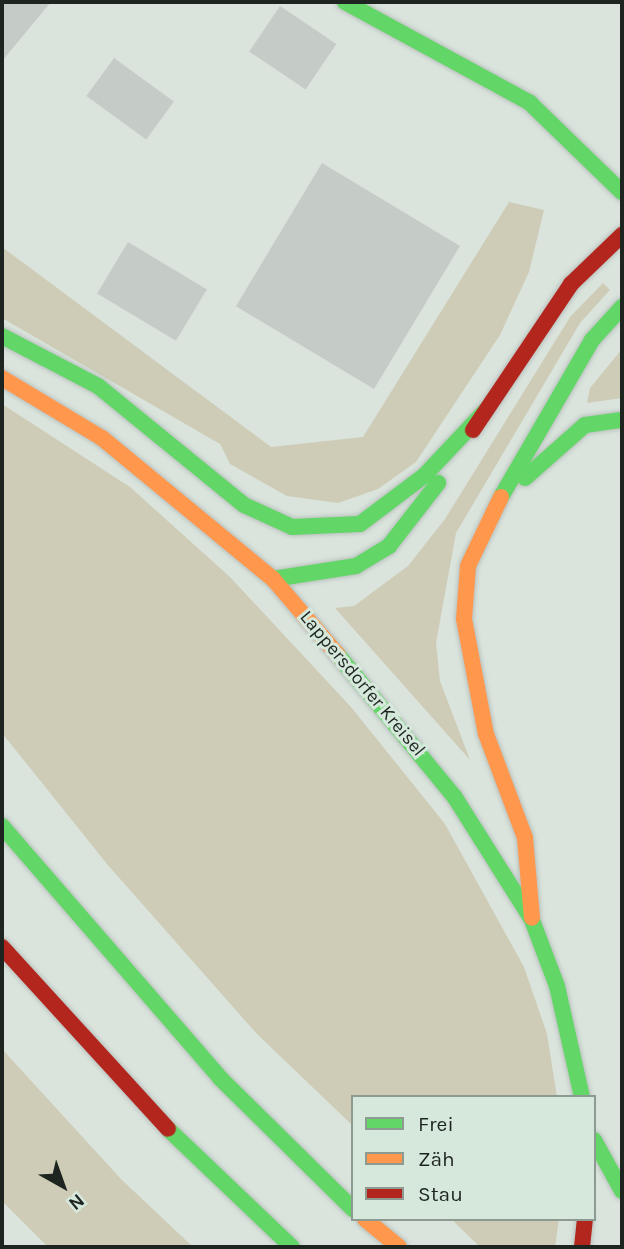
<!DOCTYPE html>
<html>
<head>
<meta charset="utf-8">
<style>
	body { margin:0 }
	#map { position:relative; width:624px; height:1249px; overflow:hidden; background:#dae4dd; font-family:Karla,sans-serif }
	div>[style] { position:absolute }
	.green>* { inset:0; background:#ceccb6 }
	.building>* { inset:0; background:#c5cbc6; transform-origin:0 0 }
	.roads { filter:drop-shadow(0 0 2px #bac1bd) drop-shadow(0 0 2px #bac1bd) }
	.fast>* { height:16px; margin:-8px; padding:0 8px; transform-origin:8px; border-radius:8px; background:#63d668 }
	.slow>* { height:16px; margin:-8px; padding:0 8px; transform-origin:8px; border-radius:8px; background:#ff974d }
	.jam>* { height:16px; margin:-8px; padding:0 8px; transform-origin:8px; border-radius:8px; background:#b3261e }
	span { translate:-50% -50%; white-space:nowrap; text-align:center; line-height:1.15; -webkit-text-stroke:6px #d6e8dc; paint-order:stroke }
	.street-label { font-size:19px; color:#1e2521 }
	.frame { position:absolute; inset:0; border:4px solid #1e2521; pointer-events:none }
	.legend { position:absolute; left:351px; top:1095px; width:245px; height:126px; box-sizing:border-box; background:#d6e8dc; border:2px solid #8c9a91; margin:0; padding:9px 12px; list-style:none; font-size:21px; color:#1e2521 }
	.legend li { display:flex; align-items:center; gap:14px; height:35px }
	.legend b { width:35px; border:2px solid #8c9a91 }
	.north { position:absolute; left:28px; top:1151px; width:70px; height:70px; -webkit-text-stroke:5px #d6e8dc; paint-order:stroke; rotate:140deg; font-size:19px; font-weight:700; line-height:28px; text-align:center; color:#1e2521 }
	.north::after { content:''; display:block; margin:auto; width:24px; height:32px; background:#1e2521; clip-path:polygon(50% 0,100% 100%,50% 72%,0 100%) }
</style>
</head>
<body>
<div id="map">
	<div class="green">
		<div style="clip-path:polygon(509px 202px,544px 210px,529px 272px,500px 335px,416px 462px,378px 489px,338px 503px,287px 496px,230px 464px,220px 444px,2px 318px,2px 247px,271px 447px,363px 437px)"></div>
		<div style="clip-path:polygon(603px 283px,610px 290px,580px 323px,456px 533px,436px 643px,440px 681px,470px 760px,335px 608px,354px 606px,408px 566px,445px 519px,570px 317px)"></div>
		<div style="clip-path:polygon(622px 349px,622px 398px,587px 403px,590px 388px)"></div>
		<div style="clip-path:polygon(2px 404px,130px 487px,230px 577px,351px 707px,445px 824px,524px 967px,547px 1034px,557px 1097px,353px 1097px,353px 1126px,256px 1033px,107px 864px,2px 733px)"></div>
		<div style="clip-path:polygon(2px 1049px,121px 1179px,193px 1247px,48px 1247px,2px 1201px)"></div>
		<div style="clip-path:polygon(451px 1219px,559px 1219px,555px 1247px,480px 1247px)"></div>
	</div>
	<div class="building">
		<div style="clip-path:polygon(2px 2px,51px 2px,2px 61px)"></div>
		<div style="left:280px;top:6px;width:68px;height:55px;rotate:34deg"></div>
		<div style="left:114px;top:58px;width:74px;height:47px;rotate:36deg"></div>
		<div style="left:322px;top:163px;width:161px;height:167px;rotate:31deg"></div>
		<div style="left:128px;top:242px;width:92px;height:60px;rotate:31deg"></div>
	</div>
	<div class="roads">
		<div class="fast">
			<div style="left:345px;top:2px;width:211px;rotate:28.6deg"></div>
			<div style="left:530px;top:103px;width:128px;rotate:44.1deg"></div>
			<div style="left:2px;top:336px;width:108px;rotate:27.5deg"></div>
			<div style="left:98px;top:386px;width:188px;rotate:39.2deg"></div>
			<div style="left:244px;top:505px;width:53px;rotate:24.6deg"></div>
			<div style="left:292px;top:527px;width:68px;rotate:-2.5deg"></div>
			<div style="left:360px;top:524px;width:80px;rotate:-36.9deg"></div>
			<div style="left:424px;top:476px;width:91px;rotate:-46.8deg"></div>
			<div style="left:525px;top:478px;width:80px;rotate:-41.5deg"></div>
			<div style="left:585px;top:425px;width:37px;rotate:-8deg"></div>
			<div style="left:501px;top:497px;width:181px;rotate:-59.9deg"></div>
			<div style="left:592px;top:340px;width:45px;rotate:-47.7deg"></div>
			<div style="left:273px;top:579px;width:84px;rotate:-8.9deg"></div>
			<div style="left:356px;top:566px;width:39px;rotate:-31deg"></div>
			<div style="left:389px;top:546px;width:80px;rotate:-52.1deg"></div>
			<div style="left:338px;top:655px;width:183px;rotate:50.6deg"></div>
			<div style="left:454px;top:796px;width:146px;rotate:57.8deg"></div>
			<div style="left:532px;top:920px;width:71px;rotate:69.3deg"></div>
			<div style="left:557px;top:986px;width:114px;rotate:77.3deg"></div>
			<div style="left:2px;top:826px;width:333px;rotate:49.1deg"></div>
			<div style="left:220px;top:1078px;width:187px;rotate:44.6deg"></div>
			<div style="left:168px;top:1129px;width:171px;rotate:43.6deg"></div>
			<div style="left:594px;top:1140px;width:58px;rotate:61.2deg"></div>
		</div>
		<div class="slow">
			<div style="left:2px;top:378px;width:117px;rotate:31deg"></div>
			<div style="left:102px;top:438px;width:222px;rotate:39.5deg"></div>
			<div style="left:273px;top:579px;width:100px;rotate:49.5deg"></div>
			<div style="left:501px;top:497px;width:76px;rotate:115.6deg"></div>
			<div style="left:468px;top:566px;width:53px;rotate:94.3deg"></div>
			<div style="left:464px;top:619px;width:117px;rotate:79.2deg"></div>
			<div style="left:486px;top:734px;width:111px;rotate:69.4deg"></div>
			<div style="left:525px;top:838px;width:80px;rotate:85deg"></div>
			<div style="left:365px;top:1219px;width:44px;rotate:39.5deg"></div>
		</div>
		<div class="jam">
			<div style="left:473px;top:430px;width:176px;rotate:-56.1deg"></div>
			<div style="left:571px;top:284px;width:71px;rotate:-43.9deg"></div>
			<div style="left:2px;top:947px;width:246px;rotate:47.6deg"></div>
			<div style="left:582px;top:1247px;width:28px;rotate:-84deg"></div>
		</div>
	</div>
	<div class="street-label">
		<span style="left:362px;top:684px;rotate:50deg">Lappersdorfer Kreisel</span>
	</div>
	<div class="frame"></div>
	<ul class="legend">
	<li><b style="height:9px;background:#63d668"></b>Frei</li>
	<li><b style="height:9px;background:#ff974d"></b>Zäh</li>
	<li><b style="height:9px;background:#b3261e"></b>Stau</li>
	</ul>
	<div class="north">N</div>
</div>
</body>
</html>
